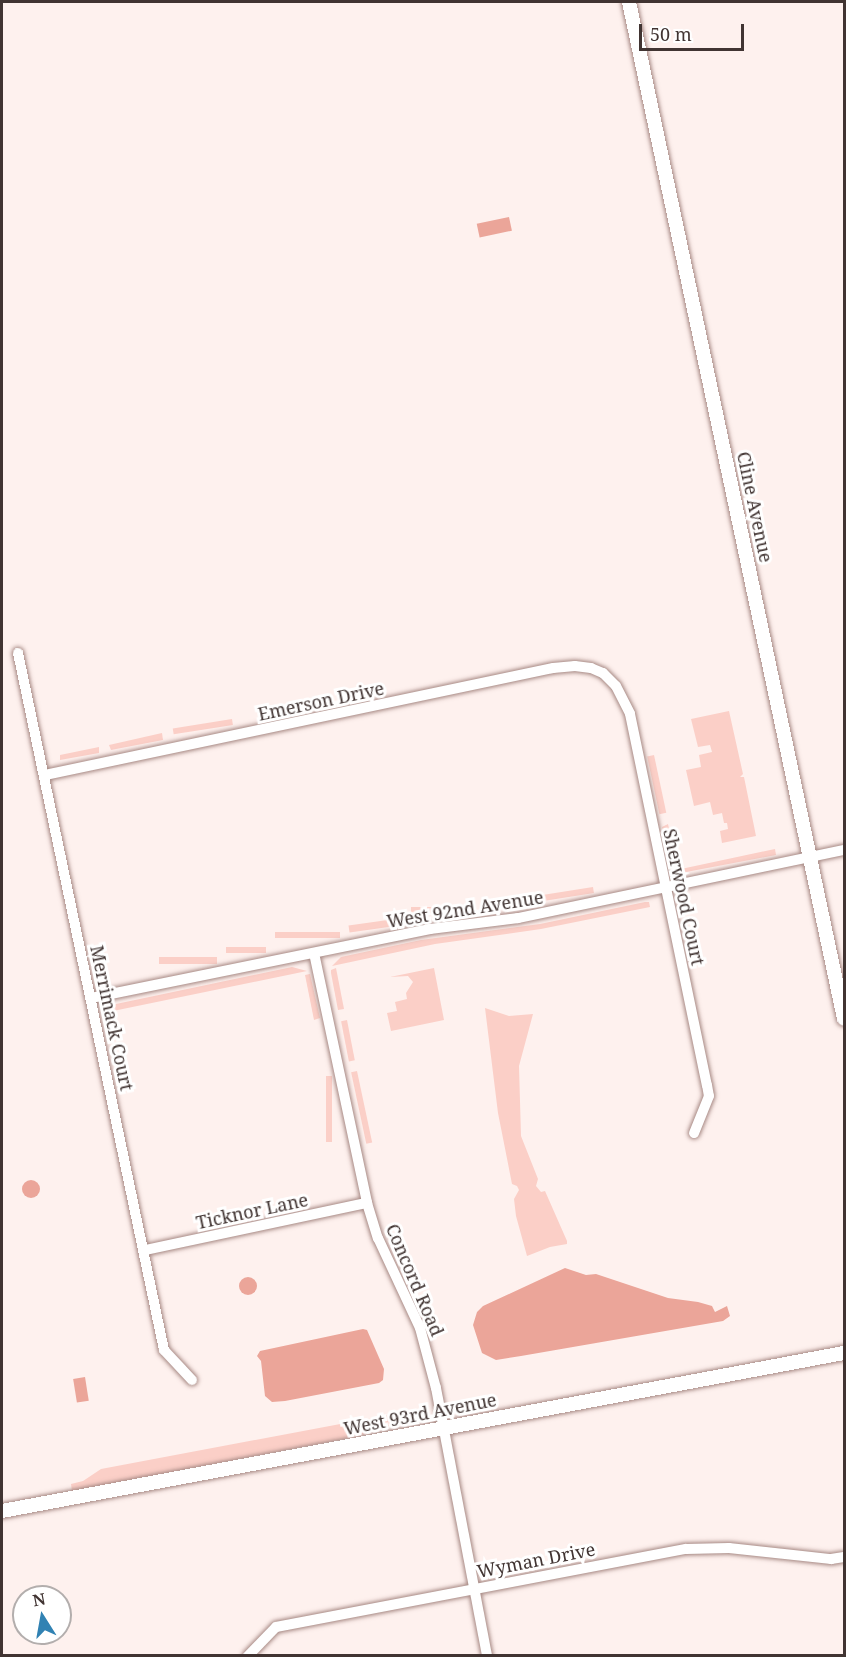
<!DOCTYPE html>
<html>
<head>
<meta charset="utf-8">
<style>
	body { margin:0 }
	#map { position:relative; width:846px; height:1657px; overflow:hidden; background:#fef1ee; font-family:"Noto Serif",serif }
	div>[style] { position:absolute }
	.green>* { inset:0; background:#fbcfc7; transform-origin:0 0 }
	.water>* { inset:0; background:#eba599; transform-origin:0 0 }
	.round { border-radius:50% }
	.roads { filter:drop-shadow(0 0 2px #a78984) drop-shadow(0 0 2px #a78984) }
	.minor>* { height:10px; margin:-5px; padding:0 5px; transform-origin:5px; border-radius:5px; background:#fff }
	.tertiary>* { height:14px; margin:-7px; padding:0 7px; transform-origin:7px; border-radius:7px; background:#fff }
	span { translate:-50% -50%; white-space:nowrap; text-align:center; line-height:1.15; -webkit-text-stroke:6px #fff; paint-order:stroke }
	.street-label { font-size:18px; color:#413432 }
	.frame { position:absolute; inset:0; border:3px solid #413432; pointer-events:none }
	.north { position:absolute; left:12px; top:1585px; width:60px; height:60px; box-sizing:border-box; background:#fff; border:2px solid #b3aead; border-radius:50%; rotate:349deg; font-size:16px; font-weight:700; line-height:24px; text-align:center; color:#413432 }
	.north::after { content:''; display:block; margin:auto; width:21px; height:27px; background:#3182b3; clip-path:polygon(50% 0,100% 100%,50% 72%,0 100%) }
	.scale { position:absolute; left:639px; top:24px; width:105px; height:27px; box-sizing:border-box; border:3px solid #413432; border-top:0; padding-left:8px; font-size:18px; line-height:21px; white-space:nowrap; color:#413432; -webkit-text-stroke:4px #fff; paint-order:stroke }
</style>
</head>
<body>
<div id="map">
	<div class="green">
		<div style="clip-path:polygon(729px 711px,743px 774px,740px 777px,744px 777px,756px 836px,722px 843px,720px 831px,728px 829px,727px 823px,724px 823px,722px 813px,713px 815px,710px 802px,694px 806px,686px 770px,701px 767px,699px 755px,712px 752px,710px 745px,698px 747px,691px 719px)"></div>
		<div style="left:232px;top:719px;width:6px;height:60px;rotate:81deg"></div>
		<div style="clip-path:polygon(162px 733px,163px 740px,111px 750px,109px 745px)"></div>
		<div style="clip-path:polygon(99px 747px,99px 753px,60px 760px,60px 755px)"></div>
		<div style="left:654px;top:755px;width:59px;height:7px;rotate:78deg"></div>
		<div style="clip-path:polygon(668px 824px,677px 866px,672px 867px,666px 849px,662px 827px)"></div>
		<div style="clip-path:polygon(775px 849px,776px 855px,681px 873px,681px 869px)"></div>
		<div style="left:593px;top:887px;width:6px;height:56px;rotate:81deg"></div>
		<div style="left:528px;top:900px;width:6px;height:46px;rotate:81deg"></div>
		<div style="clip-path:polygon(645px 902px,649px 902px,650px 907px,541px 929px,435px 944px,332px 966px,341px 957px,421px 940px,540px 924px)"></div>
		<div style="left:470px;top:907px;width:6px;height:59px;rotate:90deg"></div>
		<div style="left:402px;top:918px;width:7px;height:54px;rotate:82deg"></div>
		<div style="left:340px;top:932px;width:6px;height:65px;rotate:90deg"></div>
		<div style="left:266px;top:947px;width:6px;height:40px;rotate:90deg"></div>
		<div style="left:217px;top:957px;width:7px;height:58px;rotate:90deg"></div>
		<div style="clip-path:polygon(292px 967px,307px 971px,113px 1011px,112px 1006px,116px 1004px)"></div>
		<div style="clip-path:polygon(336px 968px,344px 1009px,338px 1010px,331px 973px,331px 970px)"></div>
		<div style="clip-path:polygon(434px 968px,444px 1020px,391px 1031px,387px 1013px,397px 1011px,395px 1002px,407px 999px,406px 993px,413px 982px,408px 976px,390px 977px)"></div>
		<div style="clip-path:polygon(310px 974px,320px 1018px,314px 1020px,305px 975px)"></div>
		<div style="clip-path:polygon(485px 1008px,509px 1016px,533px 1014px,519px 1066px,521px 1136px,538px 1179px,536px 1186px,541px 1192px,545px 1191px,567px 1241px,567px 1244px,550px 1247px,527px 1256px,516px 1216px,514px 1199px,519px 1190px,517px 1186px,512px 1184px,498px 1113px)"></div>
		<div style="left:347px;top:1020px;width:41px;height:6px;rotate:79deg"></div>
		<div style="left:357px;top:1071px;width:73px;height:6px;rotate:78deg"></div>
		<div style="left:326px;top:1076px;width:6px;height:66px"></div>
		<div style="clip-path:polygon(420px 1409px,422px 1414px,417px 1417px,359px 1436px,72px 1491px,71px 1484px,83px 1481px,101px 1469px)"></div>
	</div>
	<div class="water">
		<div style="left:509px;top:217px;width:14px;height:33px;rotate:78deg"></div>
		<div class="round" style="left:22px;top:1180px;width:18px;height:18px"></div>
		<div style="clip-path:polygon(565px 1268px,586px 1275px,596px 1274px,668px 1298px,698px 1302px,712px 1306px,715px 1312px,727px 1306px,730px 1316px,723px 1321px,521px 1356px,496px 1360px,482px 1353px,473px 1325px,477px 1312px,483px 1306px)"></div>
		<div class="round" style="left:239px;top:1277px;width:18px;height:18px"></div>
		<div style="clip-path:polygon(363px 1329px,367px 1330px,384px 1369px,383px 1380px,379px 1383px,285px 1401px,272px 1402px,265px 1396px,261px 1361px,257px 1356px,260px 1351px)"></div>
		<div style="left:85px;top:1377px;width:24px;height:12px;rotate:81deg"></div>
	</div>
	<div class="roads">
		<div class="minor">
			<div style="left:18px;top:653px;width:712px;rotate:78.17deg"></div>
			<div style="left:164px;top:1350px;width:41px;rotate:47deg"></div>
			<div style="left:45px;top:775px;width:519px;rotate:-11.89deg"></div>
			<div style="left:553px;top:668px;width:22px;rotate:-5deg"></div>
			<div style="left:575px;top:666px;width:16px;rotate:7deg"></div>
			<div style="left:591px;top:668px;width:13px;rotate:23deg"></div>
			<div style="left:603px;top:673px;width:18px;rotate:45deg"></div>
			<div style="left:616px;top:686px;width:31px;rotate:63deg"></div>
			<div style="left:630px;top:714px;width:379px;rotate:78.3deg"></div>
			<div style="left:707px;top:1085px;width:11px;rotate:80deg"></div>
			<div style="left:709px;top:1096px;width:40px;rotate:112deg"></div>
			<div style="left:314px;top:953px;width:256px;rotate:78deg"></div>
			<div style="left:367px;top:1203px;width:37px;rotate:73deg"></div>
			<div style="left:378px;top:1238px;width:99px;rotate:65deg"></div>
			<div style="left:420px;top:1328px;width:62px;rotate:75.1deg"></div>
			<div style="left:436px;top:1388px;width:273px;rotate:79.2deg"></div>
			<div style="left:91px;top:998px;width:346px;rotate:-11.5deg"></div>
			<div style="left:430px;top:929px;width:89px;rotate:-7.1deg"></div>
			<div style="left:518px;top:918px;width:333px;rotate:-11.8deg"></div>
			<div style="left:145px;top:1250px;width:227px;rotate:-12deg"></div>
			<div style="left:248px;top:1656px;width:40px;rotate:-46deg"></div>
			<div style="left:276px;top:1627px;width:417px;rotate:-10.8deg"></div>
			<div style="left:686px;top:1549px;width:43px;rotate:-1.3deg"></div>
			<div style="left:729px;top:1548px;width:103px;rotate:6.2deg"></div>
			<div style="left:831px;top:1559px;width:13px;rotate:-9deg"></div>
		</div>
		<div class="tertiary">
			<div style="left:629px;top:2px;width:1039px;rotate:78.06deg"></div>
			<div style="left:2px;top:1511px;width:857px;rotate:-10.63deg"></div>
		</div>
	</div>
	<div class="street-label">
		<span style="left:755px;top:507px;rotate:78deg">Cline Avenue</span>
		<span style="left:321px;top:701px;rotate:-12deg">Emerson Drive</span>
		<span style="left:684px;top:897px;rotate:78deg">Sherwood Court</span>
		<span style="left:465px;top:909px;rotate:-9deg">West 92nd Avenue</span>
		<span style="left:112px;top:1018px;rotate:78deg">Merrimack Court</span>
		<span style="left:252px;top:1211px;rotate:-12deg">Ticknor Lane</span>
		<span style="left:415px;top:1280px;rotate:67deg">Concord Road</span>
		<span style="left:420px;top:1414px;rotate:-11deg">West 93rd Avenue</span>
		<span style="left:536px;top:1560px;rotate:-11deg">Wyman Drive</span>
	</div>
	<div class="frame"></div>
	<div class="north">N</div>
	<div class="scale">50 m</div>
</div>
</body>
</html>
